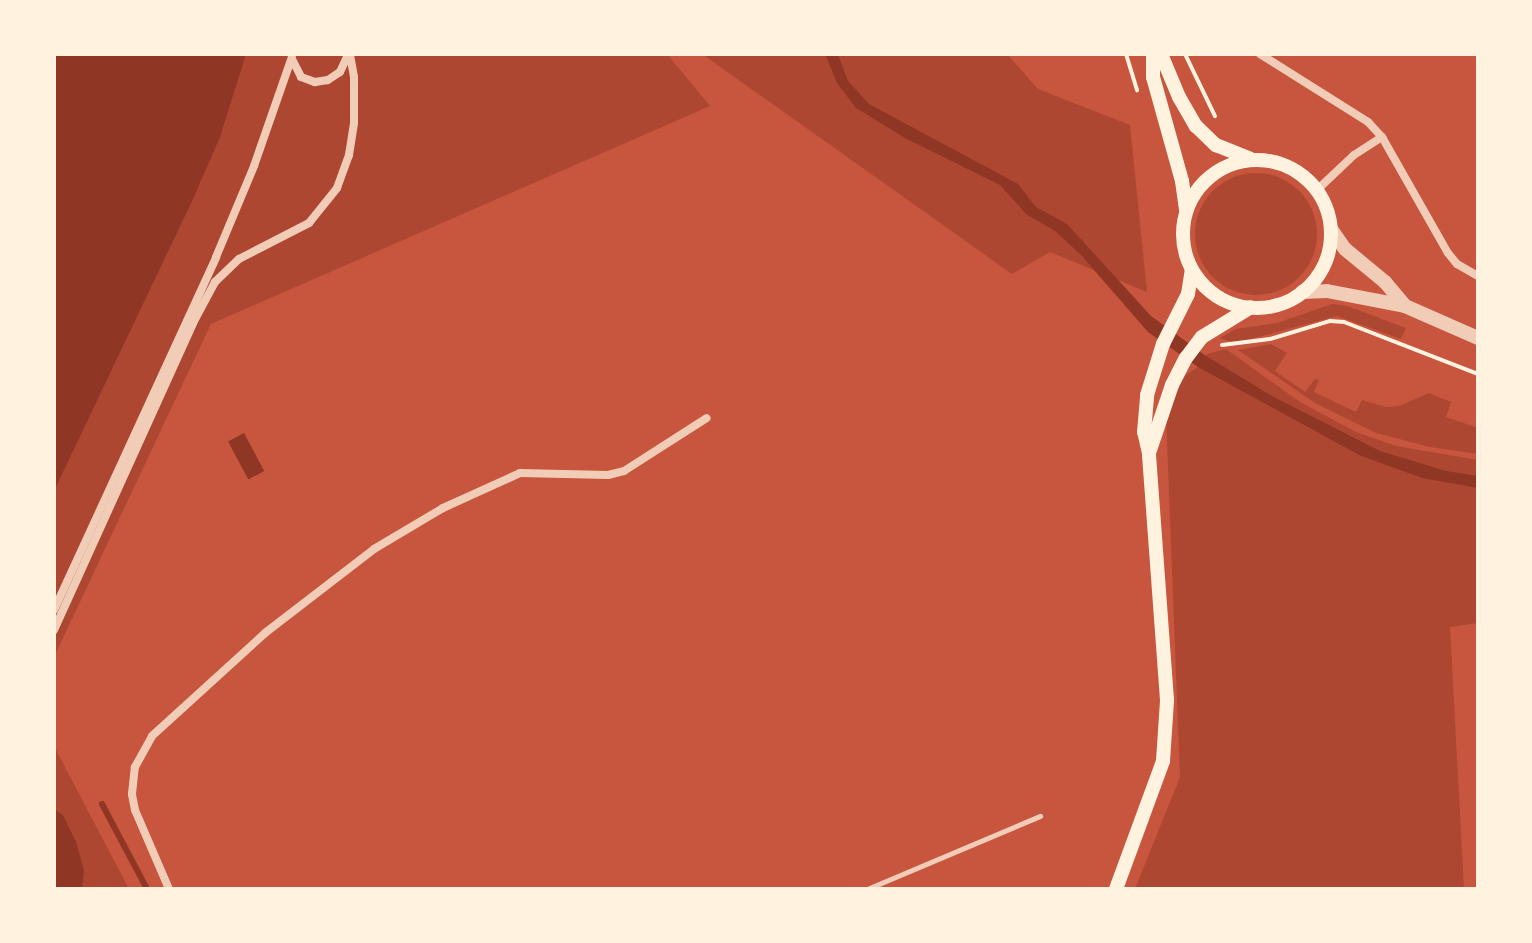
<!DOCTYPE html>
<html>
<head>
<meta charset="utf-8">
<style>
	body { margin:0 }
	#map { position:relative; width:1532px; height:943px; overflow:hidden; background:#c8553d; font-family:"Roboto Condensed",sans-serif }
	div>[style] { position:absolute }
	.green>* { inset:0; background:#ae4732 }
	.round { border-radius:50% }
	.water>* { inset:0; background:#8f3625; transform-origin:0 0 }
	.stream>* { height:6px; margin:-3px; padding:0 3px; transform-origin:3px; border-radius:3px; background:#8f3625 }
	.path>* { height:4px; margin:-2px; padding:0 2px; transform-origin:2px; border-radius:2px; background:#fff3e0 }
	.service>* { height:5px; margin:-2.5px; padding:0 2.5px; transform-origin:2.5px; border-radius:2.5px; background:#f1ccb7 }
	.minor>* { height:8px; margin:-4px; padding:0 4px; transform-origin:4px; border-radius:4px; background:#f1ccb7 }
	.tertiary>* { height:14px; margin:-7px; padding:0 7px; transform-origin:7px; border-radius:7px; background:#f1ccb7 }
	.secondary>* { height:14px; margin:-7px; padding:0 7px; transform-origin:7px; border-radius:7px; background:#fff3e0 }
	.secondary>.ring { margin:-7px; padding:0; box-sizing:content-box; background:none; border:14px solid #fff3e0; border-radius:50% }
	span { translate:-50% -50%; white-space:nowrap; text-align:center; line-height:1.15; -webkit-text-stroke:7px #fff3e0; paint-order:stroke }
	.frame { position:absolute; inset:0; border:56px solid #fff3e0; pointer-events:none }
</style>
</head>
<body>
<div id="map">
	<div class="green">
		<div style="clip-path:polygon(54px 54px,667px 54px,710px 106px,211px 324px,54px 657px)"></div>
		<div style="clip-path:polygon(702px 54px,1007px 54px,1038px 89px,1130px 125px,1147px 292px,1050px 252px,1012px 274px)"></div>
		<div class="round" style="left:1195px;top:173px;width:122px;height:122px"></div>
		<div style="clip-path:polygon(1332px 304px,1347px 306px,1406px 328px,1401px 339px,1337px 316px,1247px 340px,1232px 342px,1220px 338px,1236px 329px,1277px 323px)"></div>
		<div style="clip-path:polygon(1271px 344px,1287px 353px,1275px 371px,1305px 392px,1315px 379px,1319px 380px,1314px 392px,1356px 412px,1362px 400px,1386px 407px,1399px 406px,1429px 393px,1451px 402px,1446px 417px,1478px 428px,1478px 454px,1430px 447px,1376px 433px,1315px 403px,1238px 350px)"></div>
		<div style="clip-path:polygon(1226px 349px,1300px 402px,1356px 432px,1396px 446px,1478px 460px,1478px 623px,1450px 627px,1464px 889px,1135px 889px,1180px 777px,1165px 389px,1198px 367px,1207px 354px)"></div>
		<div style="clip-path:polygon(54px 746px,129px 889px,54px 889px)"></div>
	</div>
	<div class="water">
		<div style="clip-path:polygon(54px 54px,246px 54px,220px 137px,193px 199px,54px 491px)"></div>
		<div style="clip-path:polygon(825px 54px,838px 54px,848px 81px,869px 104px,1018px 184px,1036px 207px,1067px 224px,1151px 316px,1206px 356px,1272px 396px,1380px 451px,1446px 471px,1478px 476px,1478px 488px,1422px 478px,1359px 455px,1198px 367px,1148px 332px,1081px 255px,1054px 230px,1027px 215px,1000px 185px,905px 138px,856px 108px,837px 83px)"></div>
		<div style="left:244px;top:433px;width:43px;height:18px;rotate:62deg"></div>
		<div style="clip-path:polygon(54px 809px,63px 815px,76px 842px,84px 870px,82px 889px,54px 889px)"></div>
	</div>
	<div class="stream">
		<div style="left:102px;top:804px;width:96px;rotate:62.1deg"></div>
	</div>
	<div class="path">
		<div style="left:1126px;top:54px;width:38px;rotate:73deg"></div>
		<div style="left:1185px;top:54px;width:69px;rotate:64.2deg"></div>
		<div style="left:1222px;top:345px;width:48px;rotate:-7.1deg"></div>
		<div style="left:1270px;top:339px;width:63px;rotate:-16.7deg"></div>
		<div style="left:1330px;top:321px;width:14px;rotate:4deg"></div>
		<div style="left:1344px;top:322px;width:144px;rotate:21.2deg"></div>
	</div>
	<div class="service">
		<div style="left:867px;top:889px;width:188px;rotate:-22.9deg"></div>
	</div>
	<div class="minor">
		<div style="left:1260px;top:54px;width:128px;rotate:32.2deg"></div>
		<div style="left:1368px;top:122px;width:21px;rotate:47deg"></div>
		<div style="left:1382px;top:137px;width:133px;rotate:60.4deg"></div>
		<div style="left:1448px;top:253px;width:14px;rotate:51deg"></div>
		<div style="left:1457px;top:264px;width:24px;rotate:30deg"></div>
		<div style="left:292px;top:59px;width:20px;rotate:63deg"></div>
		<div style="left:301px;top:77px;width:15px;rotate:20deg"></div>
		<div style="left:315px;top:82px;width:13px;rotate:-9deg"></div>
		<div style="left:328px;top:80px;width:14px;rotate:-34deg"></div>
		<div style="left:340px;top:72px;width:19px;rotate:-65deg"></div>
		<div style="left:1317px;top:190px;width:51px;rotate:-43.4deg"></div>
		<div style="left:1354px;top:155px;width:33px;rotate:-33deg"></div>
		<div style="left:54px;top:610px;width:388px;rotate:-65.3deg"></div>
		<div style="left:216px;top:257px;width:99px;rotate:-67.3deg"></div>
		<div style="left:254px;top:166px;width:115px;rotate:-70.8deg"></div>
		<div style="left:54px;top:630px;width:337px;rotate:-65.6deg"></div>
		<div style="left:193px;top:323px;width:47px;rotate:-61.8deg"></div>
		<div style="left:215px;top:282px;width:33px;rotate:-44deg"></div>
		<div style="left:239px;top:259px;width:79px;rotate:-27.2deg"></div>
		<div style="left:309px;top:223px;width:45px;rotate:-51.3deg"></div>
		<div style="left:337px;top:188px;width:35px;rotate:-70deg"></div>
		<div style="left:349px;top:155px;width:32px;rotate:-81deg"></div>
		<div style="left:354px;top:123px;width:46px;rotate:-90deg"></div>
		<div style="left:354px;top:77px;width:23px;rotate:-100deg"></div>
		<div style="left:169px;top:889px;width:86px;rotate:-113.3deg"></div>
		<div style="left:135px;top:810px;width:16px;rotate:-101deg"></div>
		<div style="left:132px;top:794px;width:27px;rotate:-84deg"></div>
		<div style="left:135px;top:767px;width:35px;rotate:-61deg"></div>
		<div style="left:152px;top:736px;width:153px;rotate:-42.3deg"></div>
		<div style="left:265px;top:633px;width:138px;rotate:-37.6deg"></div>
		<div style="left:374px;top:549px;width:80px;rotate:-30.7deg"></div>
		<div style="left:443px;top:508px;width:85px;rotate:-24.4deg"></div>
		<div style="left:520px;top:473px;width:88px;rotate:1.3deg"></div>
		<div style="left:608px;top:475px;width:16px;rotate:-14deg"></div>
		<div style="left:624px;top:471px;width:98px;rotate:-32.6deg"></div>
	</div>
	<div class="tertiary">
		<div style="left:1331px;top:229px;width:24px;rotate:55deg"></div>
		<div style="left:1345px;top:249px;width:52px;rotate:39.5deg"></div>
		<div style="left:1385px;top:282px;width:31px;rotate:50deg"></div>
		<div style="left:1302px;top:292px;width:25px;rotate:-2deg"></div>
		<div style="left:1327px;top:291px;width:79px;rotate:10.9deg"></div>
		<div style="left:1405px;top:306px;width:80px;rotate:23.7deg"></div>
	</div>
	<div class="secondary">
		<div style="left:1153px;top:54px;width:23px;rotate:90deg"></div>
		<div style="left:1153px;top:77px;width:108px;rotate:74.4deg"></div>
		<div style="left:1182px;top:181px;width:28px;rotate:82deg"></div>
		<div style="left:1161px;top:54px;width:47px;rotate:67.3deg"></div>
		<div style="left:1179px;top:97px;width:34px;rotate:60deg"></div>
		<div style="left:1196px;top:126px;width:28px;rotate:44deg"></div>
		<div style="left:1216px;top:145px;width:37px;rotate:22deg"></div>
		<div class="ring" style="left:1183px;top:160px;width:134px;height:134px"></div>
		<div style="left:1149px;top:453px;width:72px;rotate:-71.3deg"></div>
		<div style="left:1172px;top:385px;width:30px;rotate:-63deg"></div>
		<div style="left:1186px;top:358px;width:26px;rotate:-53deg"></div>
		<div style="left:1202px;top:337px;width:57px;rotate:-31.5deg"></div>
		<div style="left:1116px;top:889px;width:136px;rotate:-69.8deg"></div>
		<div style="left:1163px;top:761px;width:61px;rotate:-86.2deg"></div>
		<div style="left:1167px;top:700px;width:248px;rotate:-94.2deg"></div>
		<div style="left:1149px;top:453px;width:22px;rotate:-103deg"></div>
		<div style="left:1144px;top:432px;width:37px;rotate:-85deg"></div>
		<div style="left:1147px;top:395px;width:53px;rotate:-72.6deg"></div>
		<div style="left:1163px;top:344px;width:56px;rotate:-63.4deg"></div>
		<div style="left:1188px;top:294px;width:24px;rotate:-81deg"></div>
	</div>
	<div class="frame"></div>
</div>
</body>
</html>
